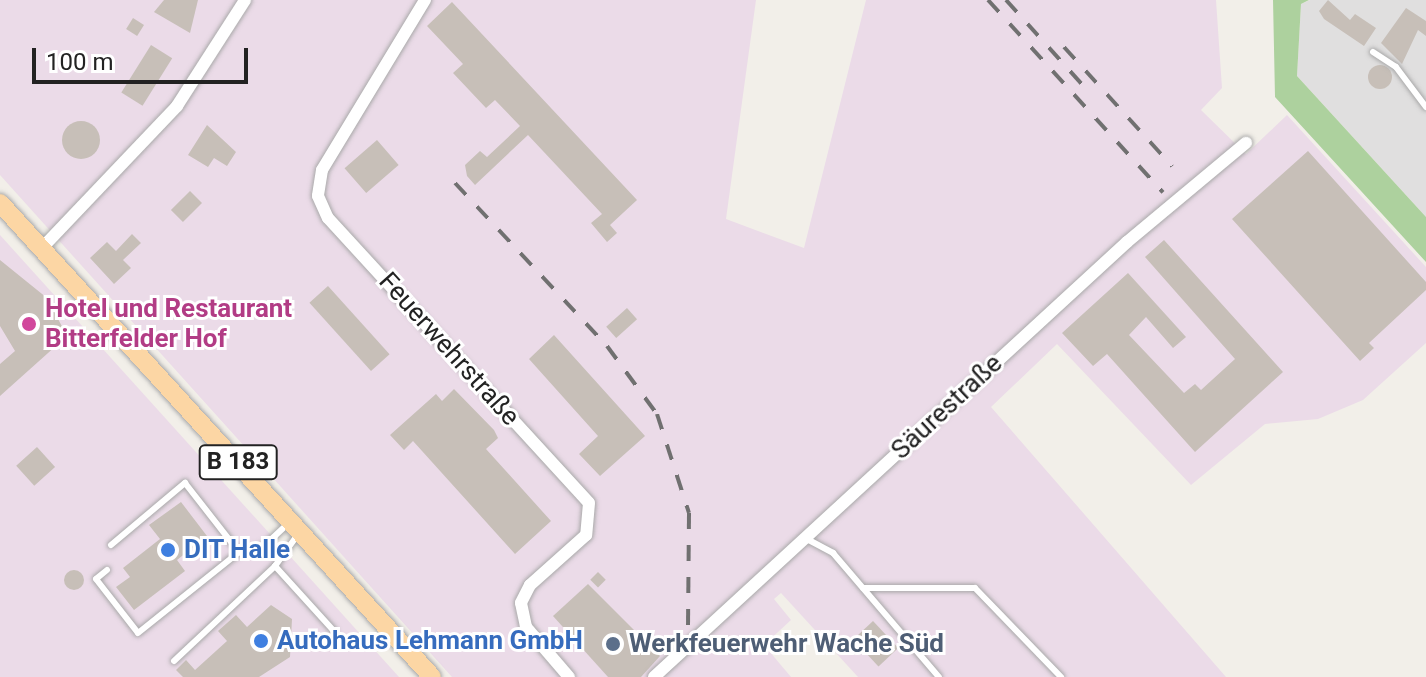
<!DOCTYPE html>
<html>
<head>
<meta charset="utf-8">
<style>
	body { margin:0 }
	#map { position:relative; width:1426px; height:677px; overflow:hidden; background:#f2efe9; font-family:Roboto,sans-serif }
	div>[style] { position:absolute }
	.residential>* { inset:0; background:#e0dfdf }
	.industrial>* { inset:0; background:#ebdbe8 }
	.forest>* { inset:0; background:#add19e }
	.building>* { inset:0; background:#c7bfb8; transform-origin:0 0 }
	.round { border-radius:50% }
	.roads { filter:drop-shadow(0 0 2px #a9a9a9) drop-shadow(0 0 2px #a9a9a9) }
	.service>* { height:6px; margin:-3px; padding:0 3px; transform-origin:3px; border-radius:3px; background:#fff }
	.minor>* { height:12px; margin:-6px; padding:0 6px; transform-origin:6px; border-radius:6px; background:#fff }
	.primary>* { height:18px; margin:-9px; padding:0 9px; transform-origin:9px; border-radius:9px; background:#fcd6a4 }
	.rail>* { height:4px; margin-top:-2px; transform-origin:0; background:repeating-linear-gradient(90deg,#707070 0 16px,transparent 0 32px) }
	.dots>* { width:22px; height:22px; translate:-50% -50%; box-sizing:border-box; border:4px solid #fff; border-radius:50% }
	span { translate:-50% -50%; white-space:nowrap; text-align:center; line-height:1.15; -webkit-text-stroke:6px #fff; paint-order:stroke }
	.shield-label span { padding:2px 6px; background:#fff; border:2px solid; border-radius:6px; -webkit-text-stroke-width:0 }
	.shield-label { font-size:24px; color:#222; font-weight:700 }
	.hotel-label { font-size:26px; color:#b23c85; font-weight:700 }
	.left { translate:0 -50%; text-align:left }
	.street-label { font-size:26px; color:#222 }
	.shop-label { font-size:26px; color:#366cbe; font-weight:700 }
	.service-label { font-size:26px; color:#4e5e75; font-weight:700 }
	.scale { position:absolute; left:32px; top:48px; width:216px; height:36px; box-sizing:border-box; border:4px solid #222; border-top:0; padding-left:10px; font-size:24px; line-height:28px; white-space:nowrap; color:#222; -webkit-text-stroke:6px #fff; paint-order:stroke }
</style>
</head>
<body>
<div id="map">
	<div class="residential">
		<div style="clip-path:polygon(1310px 0,1426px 0,1426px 217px,1297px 76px,1301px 4px)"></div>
	</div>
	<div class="industrial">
		<div style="clip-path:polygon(0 0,756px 0,726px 219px,804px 248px,866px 0,1216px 0,1222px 88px,1201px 110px,1246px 154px,1287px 115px,1426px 267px,1426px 343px,1363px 400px,1318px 419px,1265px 424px,1191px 485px,1057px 344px,991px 407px,1226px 677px,858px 677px,781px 593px,774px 599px,791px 620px,764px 645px,791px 677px,452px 677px,0 175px)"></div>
		<div style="clip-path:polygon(0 235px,399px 677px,0 677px)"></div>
	</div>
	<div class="forest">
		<div style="clip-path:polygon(1273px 0,1309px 0,1301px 4px,1297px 76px,1426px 217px,1426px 262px,1275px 97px)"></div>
	</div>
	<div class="building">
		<div style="clip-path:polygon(164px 0,198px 0,190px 33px,154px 12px)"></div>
		<div style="clip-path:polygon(1328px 0,1350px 20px,1355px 14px,1376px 28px,1364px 46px,1324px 19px,1319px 11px)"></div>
		<div style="clip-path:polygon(452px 2px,637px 200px,610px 225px,617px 233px,607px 242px,591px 223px,602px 214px,528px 135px,475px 185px,467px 176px,465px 165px,480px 151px,487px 157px,520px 126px,495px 100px,486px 108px,453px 73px,463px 64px,427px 26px)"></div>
		<div style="clip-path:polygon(1406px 8px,1426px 21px,1426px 36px,1418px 30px,1402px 64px,1381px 43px)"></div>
		<div style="left:133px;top:18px;width:13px;height:13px;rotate:32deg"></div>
		<div style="left:151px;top:45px;width:25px;height:56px;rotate:32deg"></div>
		<div class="round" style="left:1368px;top:65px;width:24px;height:24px"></div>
		<div class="round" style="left:62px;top:121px;width:38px;height:38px"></div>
		<div style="clip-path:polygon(207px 125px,236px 152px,227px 166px,214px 158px,208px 167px,188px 155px)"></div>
		<div style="left:377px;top:140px;width:33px;height:43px;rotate:49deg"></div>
		<div style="clip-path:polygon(1308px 151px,1426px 282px,1426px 290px,1369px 343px,1374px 348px,1360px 361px,1232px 219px)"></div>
		<div style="left:190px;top:191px;width:17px;height:27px;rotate:45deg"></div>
		<div style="clip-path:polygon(132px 234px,141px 243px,123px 260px,131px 268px,114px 284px,90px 258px,107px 242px,116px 251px)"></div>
		<div style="clip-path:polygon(1164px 240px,1283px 372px,1195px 452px,1107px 354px,1093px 366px,1062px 333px,1128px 273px,1186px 337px,1173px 348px,1146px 317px,1129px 335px,1184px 393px,1195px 384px,1201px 390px,1235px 359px,1145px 257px)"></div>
		<div style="clip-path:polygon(0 260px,47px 298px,67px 336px,0 396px,0 364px,15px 351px,0 326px)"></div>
		<div style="left:328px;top:286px;width:92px;height:25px;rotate:48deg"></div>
		<div style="left:627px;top:308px;width:15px;height:28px;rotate:48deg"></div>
		<div style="clip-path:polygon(554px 335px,645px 436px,600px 476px,579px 454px,598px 436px,529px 359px)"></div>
		<div style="clip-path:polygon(454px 389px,494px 430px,498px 438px,486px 449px,551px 521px,515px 554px,413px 441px,404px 450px,390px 435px,436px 394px,442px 401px)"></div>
		<div style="left:37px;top:447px;width:27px;height:28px;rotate:48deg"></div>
		<div style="clip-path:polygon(181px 502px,207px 536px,177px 560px,185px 571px,134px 610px,116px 587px,130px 577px,123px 568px,160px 539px,149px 525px)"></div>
		<div class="round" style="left:64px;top:570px;width:20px;height:20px"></div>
		<div style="left:598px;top:572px;width:11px;height:11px;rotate:45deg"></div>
		<div style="clip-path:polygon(588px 584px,660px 656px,641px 677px,608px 677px,553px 616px)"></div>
		<div style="clip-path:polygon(271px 605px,292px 619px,290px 657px,259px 677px,183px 677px,176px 670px,186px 660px,195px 670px,227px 641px,218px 631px,236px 615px,247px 627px)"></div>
		<div style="left:873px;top:621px;width:37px;height:27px;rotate:47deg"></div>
	</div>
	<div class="roads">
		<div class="service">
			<div style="left:1373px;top:52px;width:27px;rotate:33deg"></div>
			<div style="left:1396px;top:67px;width:50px;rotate:53.1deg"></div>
			<div style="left:805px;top:538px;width:32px;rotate:28deg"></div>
			<div style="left:833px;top:553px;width:163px;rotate:49.5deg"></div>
			<div style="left:111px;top:545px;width:97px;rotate:-40deg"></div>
			<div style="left:185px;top:483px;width:88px;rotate:52deg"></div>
			<div style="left:275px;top:566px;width:88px;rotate:47.8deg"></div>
			<div style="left:107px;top:570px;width:14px;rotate:141deg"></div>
			<div style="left:96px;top:579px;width:68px;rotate:52.1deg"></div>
			<div style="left:138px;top:633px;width:129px;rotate:-38.7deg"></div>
			<div style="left:239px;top:552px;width:26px;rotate:-13deg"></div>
			<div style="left:264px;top:546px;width:33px;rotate:-43deg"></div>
			<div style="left:863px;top:588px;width:112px"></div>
			<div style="left:975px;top:588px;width:124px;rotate:46deg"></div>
			<div style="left:174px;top:661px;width:139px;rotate:-43.2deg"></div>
			<div style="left:275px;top:566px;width:39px;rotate:-54deg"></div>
		</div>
		<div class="minor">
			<div style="left:425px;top:0;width:199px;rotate:121.2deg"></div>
			<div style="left:322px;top:170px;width:26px;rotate:99deg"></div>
			<div style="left:318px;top:196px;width:24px;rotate:66deg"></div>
			<div style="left:328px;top:218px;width:386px;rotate:47.5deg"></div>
			<div style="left:589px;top:503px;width:32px;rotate:95deg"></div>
			<div style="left:586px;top:535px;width:75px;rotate:138.2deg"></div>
			<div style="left:530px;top:585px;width:20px;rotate:117deg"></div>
			<div style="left:521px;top:603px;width:25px;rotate:78deg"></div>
			<div style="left:526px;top:627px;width:66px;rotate:49.3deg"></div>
			<div style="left:42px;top:248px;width:196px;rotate:-46.4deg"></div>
			<div style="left:177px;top:106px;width:126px;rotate:-57.3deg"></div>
			<div style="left:654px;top:677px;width:643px;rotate:-42.6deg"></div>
			<div style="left:1127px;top:242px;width:155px;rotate:-39.8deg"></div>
		</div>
		<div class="primary">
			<div style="left:0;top:203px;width:641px;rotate:47.65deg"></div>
		</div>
	</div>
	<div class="rail">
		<div style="left:988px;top:0;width:260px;rotate:47.7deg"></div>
		<div style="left:1006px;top:0;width:120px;rotate:48deg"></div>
		<div style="left:1064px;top:47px;width:161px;rotate:47.8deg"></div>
		<div style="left:455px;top:183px;width:223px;rotate:47deg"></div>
		<div style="left:607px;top:346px;width:84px;rotate:53.7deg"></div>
		<div style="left:657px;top:414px;width:104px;rotate:72.1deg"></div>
		<div style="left:689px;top:513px;width:117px;rotate:90.5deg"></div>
	</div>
	<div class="dots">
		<div style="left:29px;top:324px;background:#d1479c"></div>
		<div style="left:168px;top:550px;background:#3f7fe0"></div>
		<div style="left:261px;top:641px;background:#3f7fe0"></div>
		<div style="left:613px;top:644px;background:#5c6f8a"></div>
	</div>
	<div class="shield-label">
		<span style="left:238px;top:462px">B 183</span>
	</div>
	<div class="hotel-label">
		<span class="left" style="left:45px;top:324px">Hotel und Restaurant<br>Bitterfelder Hof</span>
	</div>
	<div class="street-label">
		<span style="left:449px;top:349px;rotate:48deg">Feuerwehrstraße</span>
		<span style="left:947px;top:407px;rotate:-43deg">Säurestraße</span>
	</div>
	<div class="shop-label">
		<span class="left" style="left:184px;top:550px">DIT Halle</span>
		<span class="left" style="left:277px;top:641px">Autohaus Lehmann GmbH</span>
	</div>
	<div class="service-label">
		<span class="left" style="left:629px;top:644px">Werkfeuerwehr Wache Süd</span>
	</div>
	<div class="scale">100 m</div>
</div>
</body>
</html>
